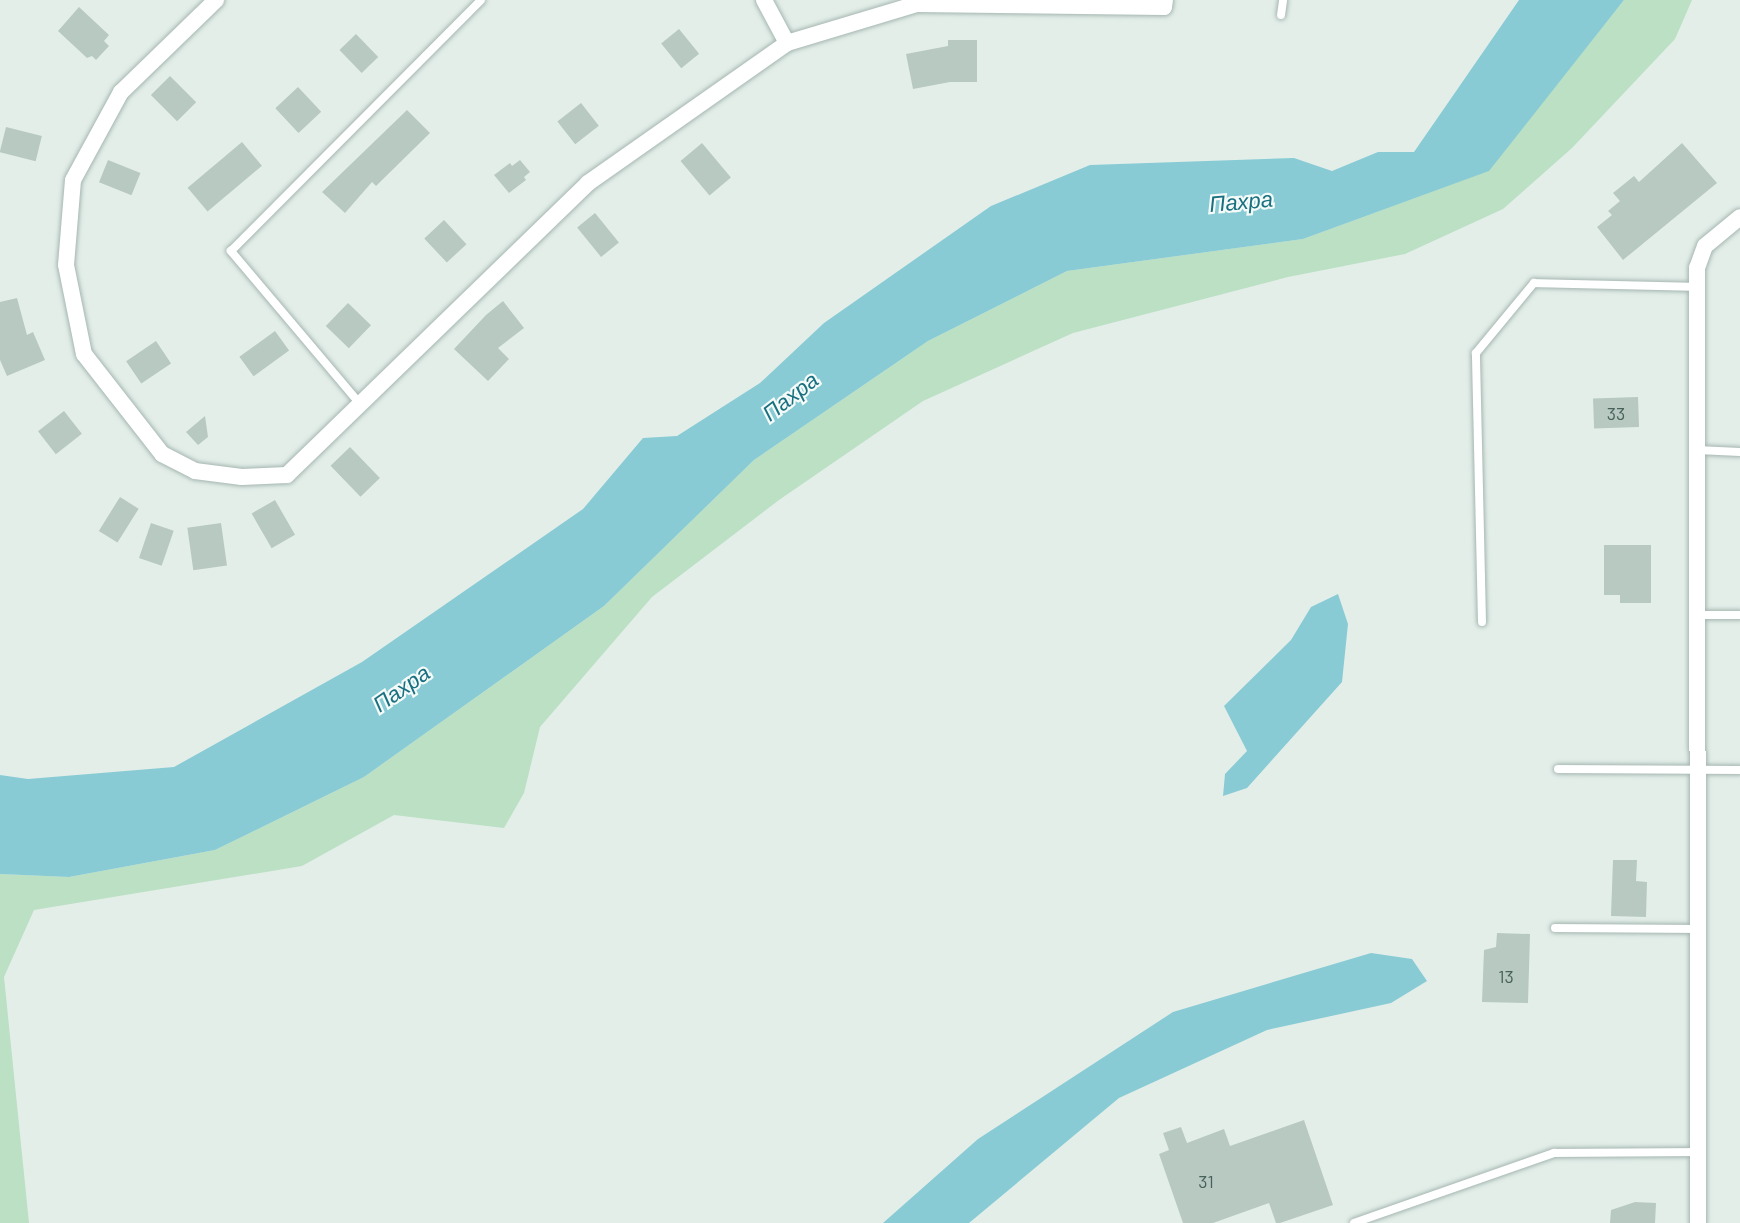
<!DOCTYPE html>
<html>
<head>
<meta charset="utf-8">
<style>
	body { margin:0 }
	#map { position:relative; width:1740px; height:1223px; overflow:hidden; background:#e3eee9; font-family:Barlow,sans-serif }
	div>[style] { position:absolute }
	.green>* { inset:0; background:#bbe0c4 }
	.water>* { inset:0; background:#88cbd5 }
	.building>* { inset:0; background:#b8c9c2; transform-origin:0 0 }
	.roads { filter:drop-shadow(0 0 2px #a5b6b0) drop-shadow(0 0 2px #a5b6b0) }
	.service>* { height:8px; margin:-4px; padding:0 4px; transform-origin:4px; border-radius:4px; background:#fff }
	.minor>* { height:16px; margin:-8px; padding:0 8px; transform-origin:8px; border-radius:8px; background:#fff }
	span { translate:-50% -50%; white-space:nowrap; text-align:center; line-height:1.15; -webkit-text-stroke:4.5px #f4faf7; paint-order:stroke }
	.number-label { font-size:18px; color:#47625a }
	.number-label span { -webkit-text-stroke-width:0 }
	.water-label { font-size:22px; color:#187080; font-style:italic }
</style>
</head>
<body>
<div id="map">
	<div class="green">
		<div style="clip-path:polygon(1624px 0,1692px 0,1675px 39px,1572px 148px,1503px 209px,1405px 254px,1288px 277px,1073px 333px,923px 401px,779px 500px,652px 597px,540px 727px,524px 793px,504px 828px,394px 815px,302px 866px,34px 910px,4px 977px,29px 1223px,0 1223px,0 874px,69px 877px,215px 850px,364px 777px,604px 606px,754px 460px,928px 341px,1067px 271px,1303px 239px,1488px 171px)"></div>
	</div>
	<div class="water">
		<div style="clip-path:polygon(1519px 0,1624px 0,1489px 171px,1303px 239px,1067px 271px,928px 341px,754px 460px,604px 606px,364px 777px,215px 850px,69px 877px,0 874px,0 775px,28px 779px,174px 767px,362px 662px,583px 509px,643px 438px,677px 436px,760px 383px,824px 323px,991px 206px,1090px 165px,1294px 158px,1332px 171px,1378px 152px,1414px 152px)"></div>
		<div style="clip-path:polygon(1338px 594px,1348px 624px,1342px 682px,1247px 788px,1223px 796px,1225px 774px,1247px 751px,1224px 706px,1291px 640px,1311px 607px)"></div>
		<div style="clip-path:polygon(1371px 953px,1412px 959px,1427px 981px,1391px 1003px,1267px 1030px,1119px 1098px,969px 1223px,883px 1223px,978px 1139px,1173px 1012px)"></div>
	</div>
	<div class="building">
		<div style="clip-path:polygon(79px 7px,109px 35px,104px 41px,109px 46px,96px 60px,92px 56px,87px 58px,58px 31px)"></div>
		<div style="left:679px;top:29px;width:32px;height:23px;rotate:51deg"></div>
		<div style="left:356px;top:34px;width:32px;height:23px;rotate:46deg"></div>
		<div style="clip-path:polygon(948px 40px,977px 40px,977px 82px,950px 82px,913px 89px,906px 54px,948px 46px)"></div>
		<div style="left:170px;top:76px;width:37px;height:27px;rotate:45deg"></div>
		<div style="left:298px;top:87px;width:34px;height:31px;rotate:47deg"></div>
		<div style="left:581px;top:103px;width:29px;height:30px;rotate:52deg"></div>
		<div style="clip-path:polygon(407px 110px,430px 133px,376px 186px,372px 182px,345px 213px,322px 192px)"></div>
		<div style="left:6px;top:127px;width:37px;height:26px;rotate:14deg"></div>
		<div style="left:242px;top:142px;width:31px;height:71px;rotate:50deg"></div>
		<div style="left:702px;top:143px;width:45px;height:28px;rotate:50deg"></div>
		<div style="clip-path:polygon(1682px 143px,1717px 183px,1623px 260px,1597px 227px,1612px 215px,1608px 211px,1620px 201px,1613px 193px,1634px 176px,1639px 182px)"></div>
		<div style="left:108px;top:160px;width:35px;height:24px;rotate:22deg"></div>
		<div style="clip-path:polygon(520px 160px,530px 172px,524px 177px,526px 180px,509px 193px,494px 175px,510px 163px,512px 166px)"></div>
		<div style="left:595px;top:213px;width:38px;height:23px;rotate:51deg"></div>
		<div style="left:444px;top:220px;width:33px;height:27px;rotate:47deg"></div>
		<div style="clip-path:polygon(17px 298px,27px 335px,33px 332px,45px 360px,7px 376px,0 360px,0 302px)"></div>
		<div style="clip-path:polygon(503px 301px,524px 328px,498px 348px,509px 359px,488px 381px,454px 349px,486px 315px)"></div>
		<div style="left:348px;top:303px;width:32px;height:32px;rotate:44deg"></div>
		<div style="left:275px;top:331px;width:24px;height:44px;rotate:54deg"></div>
		<div style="left:156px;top:341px;width:27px;height:36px;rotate:56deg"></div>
		<div style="left:1638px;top:397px;width:30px;height:45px;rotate:88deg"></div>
		<div style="left:64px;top:411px;width:29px;height:33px;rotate:52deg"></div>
		<div style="clip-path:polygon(205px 416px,208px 437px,198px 445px,186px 432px)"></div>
		<div style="left:350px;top:447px;width:43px;height:27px;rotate:46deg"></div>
		<div style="left:120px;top:497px;width:22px;height:40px;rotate:32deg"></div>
		<div style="left:275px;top:500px;width:40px;height:27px;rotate:60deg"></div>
		<div style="left:151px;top:523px;width:24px;height:37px;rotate:19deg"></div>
		<div style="left:221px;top:523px;width:43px;height:34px;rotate:82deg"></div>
		<div style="clip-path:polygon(1604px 545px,1651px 545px,1651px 603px,1620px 603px,1620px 595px,1604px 595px)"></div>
		<div style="clip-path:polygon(1613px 860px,1637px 860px,1636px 881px,1647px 882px,1646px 917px,1611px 916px)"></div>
		<div style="clip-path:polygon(1497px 933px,1530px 934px,1528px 1003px,1482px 1002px,1484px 950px,1496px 947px)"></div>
		<div style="clip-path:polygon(1304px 1120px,1333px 1205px,1280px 1223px,1276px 1223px,1269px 1203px,1213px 1223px,1183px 1223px,1159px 1154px,1169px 1150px,1163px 1133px,1181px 1127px,1187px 1143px,1224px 1129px,1230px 1146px)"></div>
		<div style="clip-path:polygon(1635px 1202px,1656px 1203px,1655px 1223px,1610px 1223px,1611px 1210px)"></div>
	</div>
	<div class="roads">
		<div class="service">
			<div style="left:1281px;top:15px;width:15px;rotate:-82deg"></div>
			<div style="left:361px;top:405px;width:202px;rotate:-130.2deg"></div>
			<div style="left:231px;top:251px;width:354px;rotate:-45.1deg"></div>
			<div style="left:1697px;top:450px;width:43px;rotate:2.7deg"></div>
			<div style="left:1697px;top:615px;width:43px"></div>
			<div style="left:1482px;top:622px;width:269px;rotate:-91.3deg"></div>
			<div style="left:1476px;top:353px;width:91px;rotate:-50.4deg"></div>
			<div style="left:1534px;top:283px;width:163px;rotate:1.4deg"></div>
			<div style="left:1558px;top:769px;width:182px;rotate:0.3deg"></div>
			<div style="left:1555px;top:928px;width:144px;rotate:0.4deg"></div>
			<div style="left:1354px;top:1223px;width:212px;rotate:-19.3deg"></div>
			<div style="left:1554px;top:1153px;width:144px;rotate:-0.4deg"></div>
		</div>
		<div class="minor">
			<div style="left:216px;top:0;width:132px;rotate:135.9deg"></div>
			<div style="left:121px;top:92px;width:100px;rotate:118.6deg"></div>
			<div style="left:73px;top:180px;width:85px;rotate:94.7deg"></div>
			<div style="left:66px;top:265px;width:91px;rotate:78.6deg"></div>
			<div style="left:84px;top:354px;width:127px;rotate:52deg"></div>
			<div style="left:162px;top:454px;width:37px;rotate:27deg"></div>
			<div style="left:195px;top:471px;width:47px;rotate:7.3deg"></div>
			<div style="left:242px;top:477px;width:45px;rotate:-2.5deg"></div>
			<div style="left:287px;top:475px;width:419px;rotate:-44.1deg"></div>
			<div style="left:588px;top:183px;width:243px;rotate:-35.1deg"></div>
			<div style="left:787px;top:43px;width:136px;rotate:-16.7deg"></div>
			<div style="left:917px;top:4px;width:247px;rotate:0.7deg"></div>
			<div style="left:1164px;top:7px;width:7px;rotate:-82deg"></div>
			<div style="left:764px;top:0;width:49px;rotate:61.9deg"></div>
			<div style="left:1698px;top:1223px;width:955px;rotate:-90.06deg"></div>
			<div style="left:1697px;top:268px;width:23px;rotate:-70deg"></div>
			<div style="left:1705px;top:246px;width:45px;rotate:-39.6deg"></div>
		</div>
	</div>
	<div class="number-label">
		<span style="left:1616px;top:413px">33</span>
		<span style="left:1506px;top:976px">13</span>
		<span style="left:1206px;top:1181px">31</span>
	</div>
	<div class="water-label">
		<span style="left:1241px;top:201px;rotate:-5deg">Пахра</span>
		<span style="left:790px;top:396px;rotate:-38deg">Пахра</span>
		<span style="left:401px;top:688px;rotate:-35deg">Пахра</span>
	</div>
</div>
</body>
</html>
